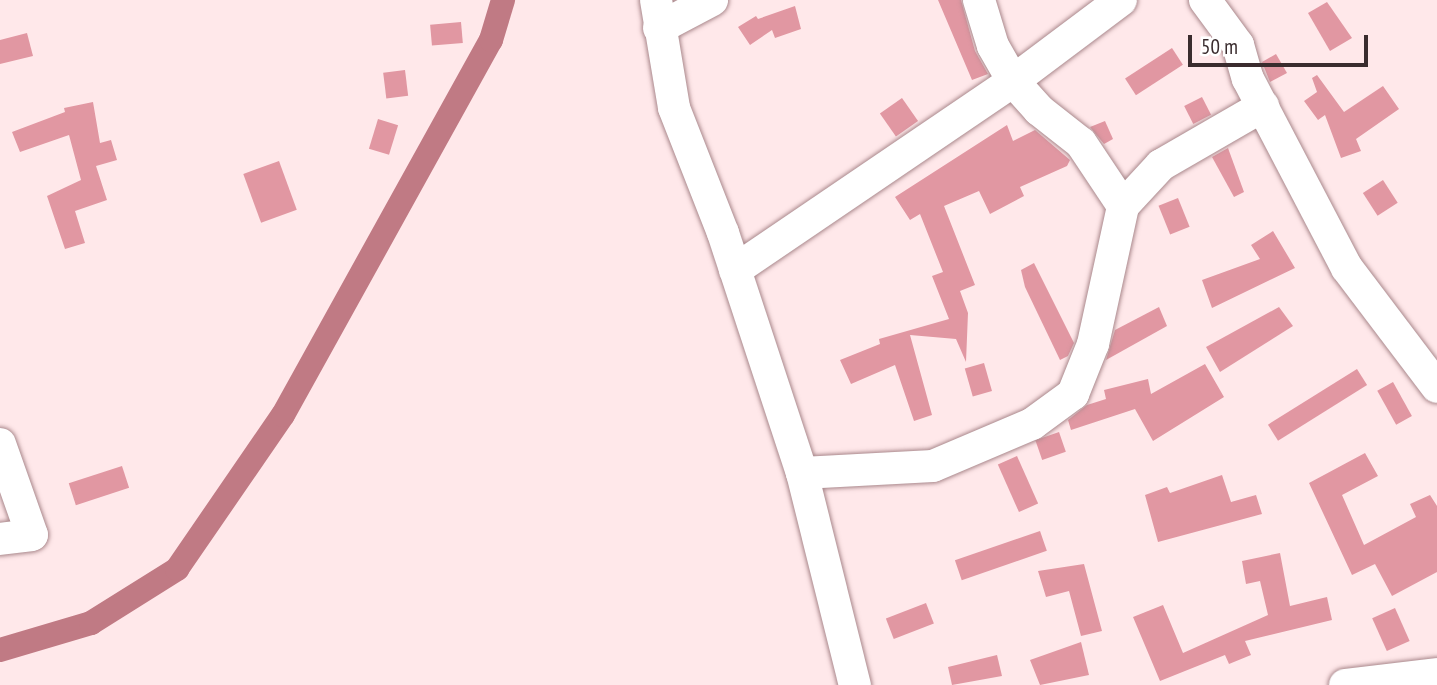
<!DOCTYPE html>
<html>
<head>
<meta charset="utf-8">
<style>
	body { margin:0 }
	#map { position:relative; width:1437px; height:685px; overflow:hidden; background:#ffe8ea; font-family:"PT Sans Narrow",sans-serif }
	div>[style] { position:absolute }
	.canal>* { height:24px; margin:-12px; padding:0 12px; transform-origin:12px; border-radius:12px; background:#c07a84 }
	.building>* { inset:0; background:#e197a2; transform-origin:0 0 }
	.roads { filter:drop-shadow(0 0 2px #aa888c) drop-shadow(0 0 2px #aa888c) }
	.minor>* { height:32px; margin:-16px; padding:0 16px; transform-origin:16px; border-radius:16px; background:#fff }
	span { translate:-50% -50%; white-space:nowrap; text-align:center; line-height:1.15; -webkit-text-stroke:5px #fff; paint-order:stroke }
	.scale { position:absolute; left:1188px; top:35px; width:180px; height:32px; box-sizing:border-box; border:4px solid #3a2c2e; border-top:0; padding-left:9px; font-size:21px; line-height:24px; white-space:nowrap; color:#3a2c2e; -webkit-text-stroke:5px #fff; paint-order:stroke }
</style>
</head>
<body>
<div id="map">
	<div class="canal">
		<div style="left:0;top:650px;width:95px;rotate:-16.5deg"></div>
		<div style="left:91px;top:623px;width:102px;rotate:-32.1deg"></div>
		<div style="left:177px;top:569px;width:187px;rotate:-55.5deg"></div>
		<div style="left:283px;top:415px;width:429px;rotate:-61deg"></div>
		<div style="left:491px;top:40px;width:42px;rotate:-73.3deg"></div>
	</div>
	<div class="building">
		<div style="clip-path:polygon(938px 0,961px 0,975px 51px,988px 74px,972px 80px)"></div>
		<div style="clip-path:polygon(1327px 2px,1352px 38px,1330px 51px,1308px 13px)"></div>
		<div style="clip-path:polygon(795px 6px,801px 29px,775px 38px,772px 30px,750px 45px,738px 27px,756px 16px,758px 19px)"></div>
		<div style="left:461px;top:22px;width:21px;height:31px;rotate:85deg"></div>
		<div style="clip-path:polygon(27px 33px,33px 56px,0 64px,0 40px)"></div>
		<div style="left:1172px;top:48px;width:20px;height:56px;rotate:57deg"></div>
		<div style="clip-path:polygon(1276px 54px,1287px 73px,1270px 82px,1262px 62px)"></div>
		<div style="left:405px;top:70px;width:26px;height:22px;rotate:83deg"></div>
		<div style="clip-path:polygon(1317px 75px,1344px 112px,1383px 86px,1399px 109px,1356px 139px,1361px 151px,1341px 158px,1325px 115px,1318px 120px,1304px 101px,1317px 92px,1312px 78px)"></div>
		<div style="left:1202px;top:97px;width:20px;height:20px;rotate:63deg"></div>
		<div style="left:902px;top:98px;width:28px;height:27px;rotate:55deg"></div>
		<div style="clip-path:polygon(93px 102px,100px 143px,111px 140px,117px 160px,96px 166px,107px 200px,75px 211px,85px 243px,65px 249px,47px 196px,81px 180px,69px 135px,20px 152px,12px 132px,65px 112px,64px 108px)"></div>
		<div style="left:378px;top:119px;width:21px;height:31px;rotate:17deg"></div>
		<div style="clip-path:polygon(1105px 121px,1113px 139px,1104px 144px,1090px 127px)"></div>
		<div style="clip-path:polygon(1007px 125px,1013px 141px,1035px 130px,1070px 160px,1067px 166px,1020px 187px,1024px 196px,990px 214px,979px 191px,944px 206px,975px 285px,960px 291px,968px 313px,966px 362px,956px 339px,910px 335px,932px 415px,914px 421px,895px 365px,851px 384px,840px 360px,880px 344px,879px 339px,949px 319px,932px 276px,943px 272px,920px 214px,910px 220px,895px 197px)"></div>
		<div style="clip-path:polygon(1228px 148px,1244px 192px,1234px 197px,1212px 157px)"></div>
		<div style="left:279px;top:161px;width:52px;height:38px;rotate:70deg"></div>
		<div style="left:1383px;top:180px;width:27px;height:24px;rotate:57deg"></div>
		<div style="left:1178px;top:198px;width:31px;height:21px;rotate:68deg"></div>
		<div style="clip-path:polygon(1273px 231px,1295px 268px,1212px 308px,1202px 280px,1260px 259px,1251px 245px)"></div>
		<div style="clip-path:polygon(1034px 263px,1074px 343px,1068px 356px,1060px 360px,1025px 287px,1021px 270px)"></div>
		<div style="clip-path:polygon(1159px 307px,1167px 326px,1106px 360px,1115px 330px)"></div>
		<div style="clip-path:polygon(1279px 307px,1293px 326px,1220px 372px,1206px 347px)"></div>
		<div style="left:984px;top:363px;width:29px;height:20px;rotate:74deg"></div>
		<div style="clip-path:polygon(1205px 364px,1224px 397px,1153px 441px,1135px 409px,1071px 430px,1068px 420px,1087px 405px,1106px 399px,1104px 390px,1148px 379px,1151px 394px)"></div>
		<div style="left:1357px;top:369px;width:19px;height:105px;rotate:58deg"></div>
		<div style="left:1393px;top:382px;width:39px;height:18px;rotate:61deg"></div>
		<div style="left:1059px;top:432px;width:21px;height:25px;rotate:71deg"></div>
		<div style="clip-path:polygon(1365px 453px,1378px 476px,1342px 495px,1364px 545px,1416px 517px,1410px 504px,1430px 495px,1437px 506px,1437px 572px,1392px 596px,1375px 564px,1352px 575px,1309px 483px)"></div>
		<div style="left:1017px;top:456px;width:52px;height:21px;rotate:66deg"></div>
		<div style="left:122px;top:466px;width:23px;height:56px;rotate:72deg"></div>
		<div style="clip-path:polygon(1222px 475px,1231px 502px,1256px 495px,1262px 514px,1158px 542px,1145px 495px,1167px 487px,1170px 493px)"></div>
		<div style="left:1040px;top:531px;width:21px;height:90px;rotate:71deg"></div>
		<div style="clip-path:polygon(1280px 553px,1290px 606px,1327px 597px,1332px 620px,1245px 641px,1251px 655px,1229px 664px,1225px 655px,1160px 681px,1133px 617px,1163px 605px,1183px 653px,1268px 615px,1260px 581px,1246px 584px,1242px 561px)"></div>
		<div style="clip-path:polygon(1084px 564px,1102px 631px,1081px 636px,1069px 591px,1046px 597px,1038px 571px)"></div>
		<div style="left:926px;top:603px;width:22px;height:43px;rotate:69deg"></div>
		<div style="left:1395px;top:608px;width:36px;height:25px;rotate:66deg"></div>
		<div style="clip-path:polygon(1081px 642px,1089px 675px,1040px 685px,1030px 660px)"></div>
		<div style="clip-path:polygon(997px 655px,1002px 676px,952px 685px,948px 667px)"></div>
	</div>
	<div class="roads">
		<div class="minor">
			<div style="left:656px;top:0;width:109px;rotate:80.5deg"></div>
			<div style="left:674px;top:108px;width:134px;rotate:68.6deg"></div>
			<div style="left:723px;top:233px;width:253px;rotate:71.8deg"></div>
			<div style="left:802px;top:473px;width:219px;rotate:76deg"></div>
			<div style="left:979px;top:0;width:48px;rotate:73.1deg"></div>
			<div style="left:993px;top:46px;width:40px;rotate:60.3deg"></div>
			<div style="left:1013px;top:81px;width:39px;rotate:48deg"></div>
			<div style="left:1039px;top:110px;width:53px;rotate:38.2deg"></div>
			<div style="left:1081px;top:143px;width:76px;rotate:56.3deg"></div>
			<div style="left:1205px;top:0;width:56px;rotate:53.7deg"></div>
			<div style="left:1238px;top:45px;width:35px;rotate:74deg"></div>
			<div style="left:1248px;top:79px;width:213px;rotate:62.4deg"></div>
			<div style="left:1347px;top:268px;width:149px;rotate:52.9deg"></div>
			<div style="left:659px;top:28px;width:60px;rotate:-27.8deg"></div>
			<div style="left:735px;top:270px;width:336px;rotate:-34.2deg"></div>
			<div style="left:1013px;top:81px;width:135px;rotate:-36.9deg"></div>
			<div style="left:0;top:444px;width:96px;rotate:70.6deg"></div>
			<div style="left:32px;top:535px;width:32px;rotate:173deg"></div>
			<div style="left:802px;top:473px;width:131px;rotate:-3.1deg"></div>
			<div style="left:933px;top:466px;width:108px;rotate:-23deg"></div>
			<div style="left:1032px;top:424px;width:51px;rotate:-36.2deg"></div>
			<div style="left:1073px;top:394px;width:54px;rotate:-68.2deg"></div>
			<div style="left:1093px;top:344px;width:141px;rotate:-77.7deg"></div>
			<div style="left:1123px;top:206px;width:56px;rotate:-47.2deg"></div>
			<div style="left:1161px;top:165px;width:118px;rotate:-30deg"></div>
			<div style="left:1345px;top:685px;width:93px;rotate:-6.8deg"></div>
		</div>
	</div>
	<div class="scale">50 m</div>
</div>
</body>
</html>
